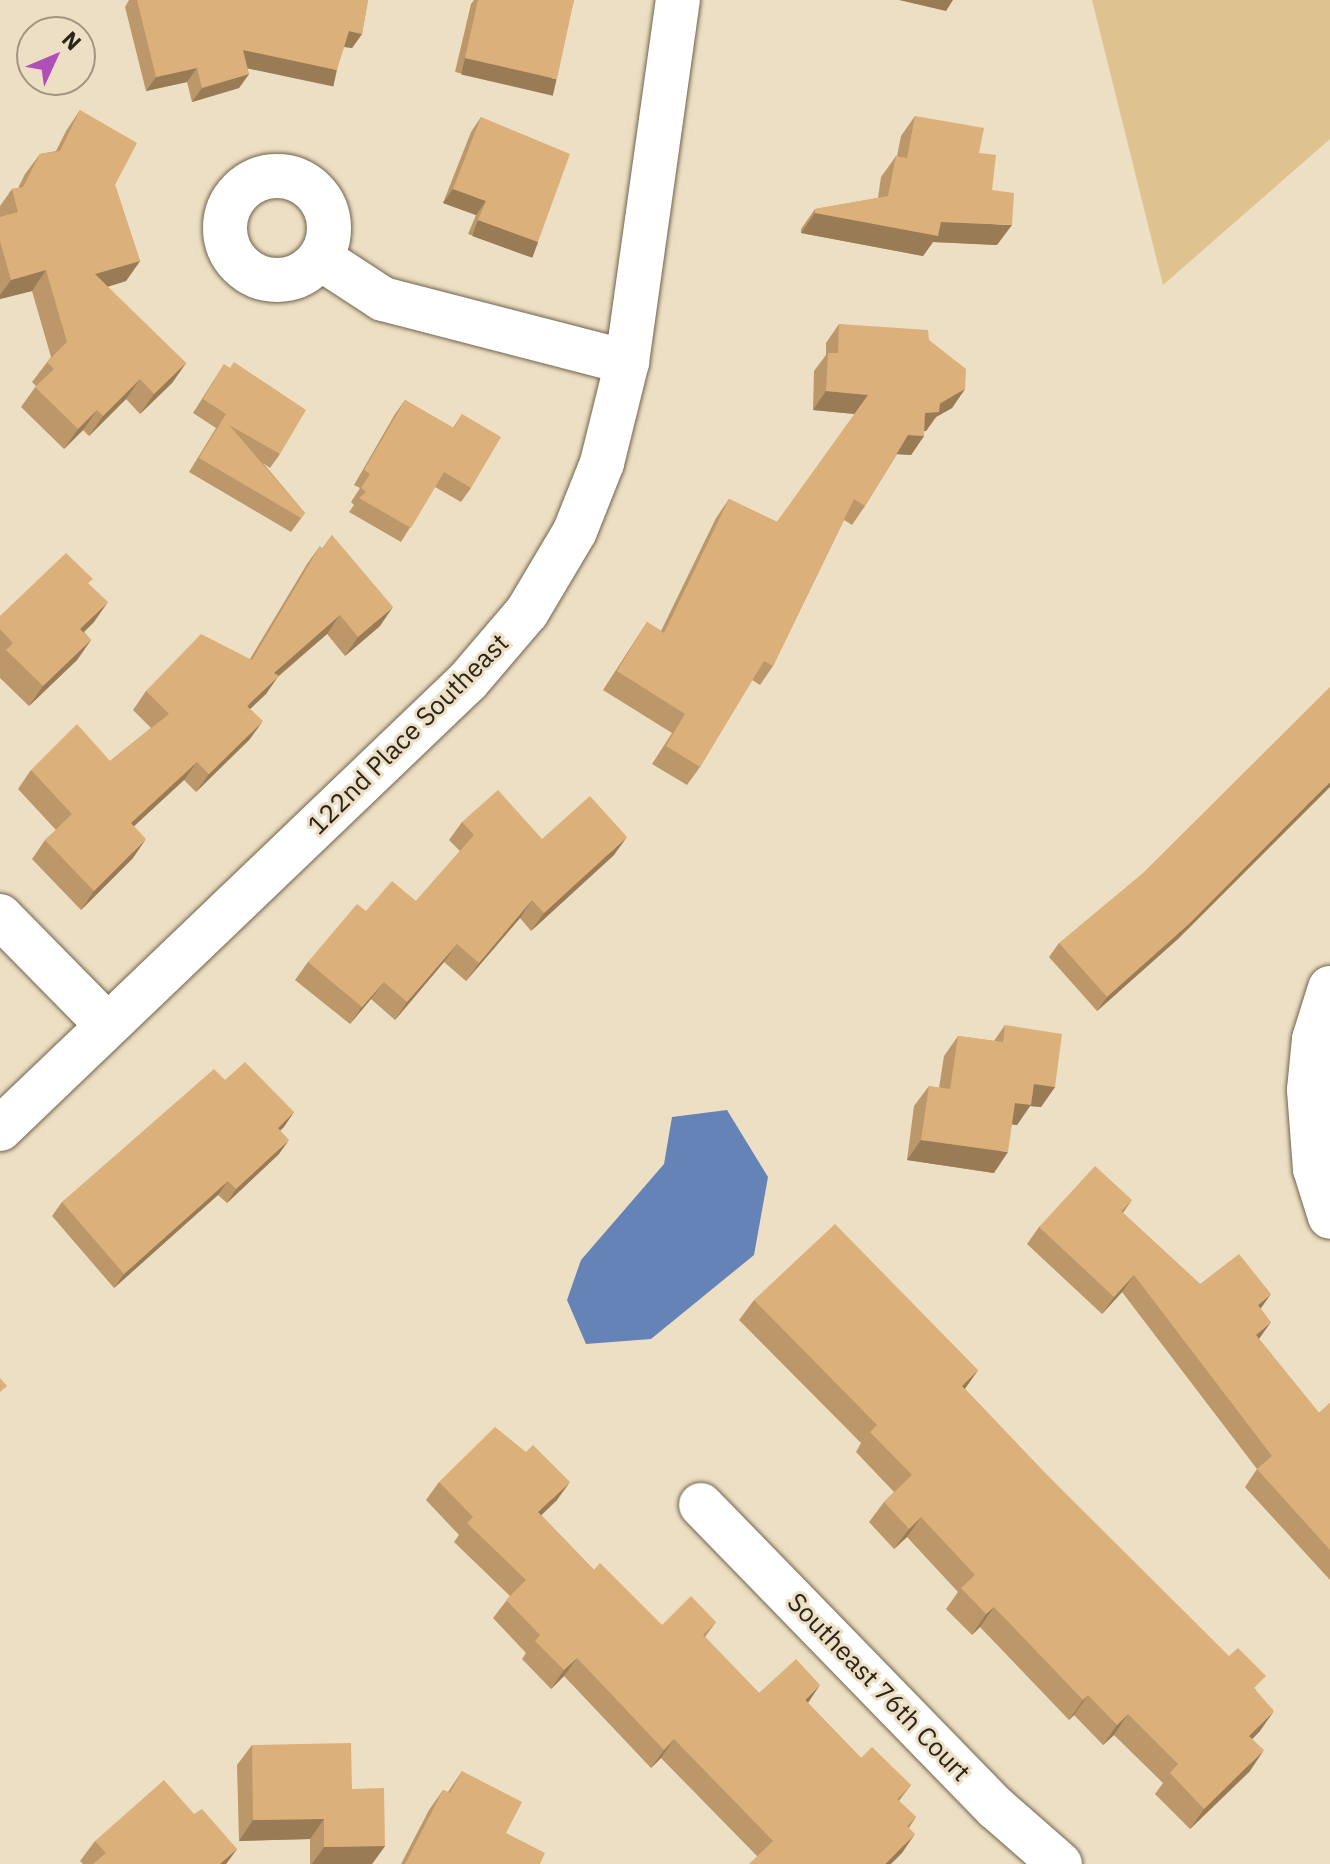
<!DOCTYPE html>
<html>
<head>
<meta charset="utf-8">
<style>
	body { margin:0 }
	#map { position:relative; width:1330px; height:1864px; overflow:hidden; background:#eddfc4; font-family:"IBM Plex Sans",sans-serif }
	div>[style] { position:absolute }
	.green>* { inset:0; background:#dec390 }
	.water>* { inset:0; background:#6683b7 }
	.roads { filter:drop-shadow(0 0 2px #71644c) drop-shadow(0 0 2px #71644c) }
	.minor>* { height:44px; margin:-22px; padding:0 22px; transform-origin:22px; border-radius:22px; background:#fff }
	.minor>.ring { margin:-22px; padding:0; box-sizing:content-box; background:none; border:44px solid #fff; border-radius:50% }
	.wall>* { inset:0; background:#bc976a }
	.shaded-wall>* { inset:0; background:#997b56; transform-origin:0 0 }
	.building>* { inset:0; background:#dbb07b }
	span { translate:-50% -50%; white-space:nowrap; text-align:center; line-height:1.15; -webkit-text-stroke:6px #eddfc4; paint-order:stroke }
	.street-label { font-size:26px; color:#2a251b }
	.north { position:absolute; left:16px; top:16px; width:80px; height:80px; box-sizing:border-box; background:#eddfc4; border:2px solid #9f9580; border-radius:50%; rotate:46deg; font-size:22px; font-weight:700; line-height:32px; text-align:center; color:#2a251b }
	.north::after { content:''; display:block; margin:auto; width:28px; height:36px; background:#b04fb7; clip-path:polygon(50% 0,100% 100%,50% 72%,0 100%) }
</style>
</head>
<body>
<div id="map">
	<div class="green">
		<div style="clip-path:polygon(1092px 0,1330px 0,1330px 139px,1163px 285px)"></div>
	</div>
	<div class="water">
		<div style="clip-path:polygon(727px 1110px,768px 1177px,754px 1255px,651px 1339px,586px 1344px,567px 1300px,581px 1260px,664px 1164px,672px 1117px)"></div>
	</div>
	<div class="roads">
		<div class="minor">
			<div class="ring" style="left:225px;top:176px;width:60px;height:60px"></div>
			<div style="left:320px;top:258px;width:75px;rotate:33.1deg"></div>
			<div style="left:383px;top:299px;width:252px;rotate:14.5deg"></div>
			<div style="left:0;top:916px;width:153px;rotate:45.5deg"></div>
			<div style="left:1330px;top:988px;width:53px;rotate:107.4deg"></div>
			<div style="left:1314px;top:1039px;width:51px;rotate:95.6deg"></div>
			<div style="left:1309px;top:1090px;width:79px;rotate:85.7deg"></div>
			<div style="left:1315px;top:1169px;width:50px;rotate:72.6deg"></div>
			<div style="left:0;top:1129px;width:648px;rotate:-43.75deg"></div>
			<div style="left:468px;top:681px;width:91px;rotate:-49.5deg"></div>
			<div style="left:527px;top:612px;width:94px;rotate:-59.3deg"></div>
			<div style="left:575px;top:531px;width:73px;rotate:-68.3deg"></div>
			<div style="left:602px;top:463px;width:104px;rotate:-76.1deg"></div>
			<div style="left:627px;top:362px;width:366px;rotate:-82deg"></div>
			<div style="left:701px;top:1505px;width:423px;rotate:45.8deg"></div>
			<div style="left:996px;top:1808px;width:85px;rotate:41.2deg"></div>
		</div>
	</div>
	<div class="wall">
		<div style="clip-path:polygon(129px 0,368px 0,362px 34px,352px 48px,344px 47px,327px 84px,247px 67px,249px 74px,239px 88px,192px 102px,187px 82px,146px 91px,125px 7px)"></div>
		<div style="clip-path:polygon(474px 0,574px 0,547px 93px,455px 72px,471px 4px)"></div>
		<div style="clip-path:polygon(80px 110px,115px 185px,140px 261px,126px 281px,107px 287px,186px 363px,172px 383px,140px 414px,126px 399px,89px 436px,83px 430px,64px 449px,21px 407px,36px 386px,32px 382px,51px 357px,32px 291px,0 299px,0 206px,12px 189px,18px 188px,25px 174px,40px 154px,56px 151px,66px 131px)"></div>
		<div style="clip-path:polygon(915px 116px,979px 153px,992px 190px,997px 245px,933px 242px,923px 256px,801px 233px,801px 229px,815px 209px,878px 198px,881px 177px,896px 156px,897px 156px,901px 136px)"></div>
		<div style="clip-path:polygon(481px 117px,538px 242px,528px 256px,468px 234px,476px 215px,443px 203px,471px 132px)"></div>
		<div style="clip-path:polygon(839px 324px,929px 340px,965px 389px,952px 408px,936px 417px,926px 431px,924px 431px,924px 436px,911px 455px,897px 454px,865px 506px,852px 525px,844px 520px,773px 666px,760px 685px,752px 680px,700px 767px,687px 785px,652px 764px,672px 733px,603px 690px,647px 622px,661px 631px,716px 518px,729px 499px,777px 522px,855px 414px,813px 410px,814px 371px,826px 355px,826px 343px)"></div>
		<div style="clip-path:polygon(224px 364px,280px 454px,270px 468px,263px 463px,305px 513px,291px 532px,189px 472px,216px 428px,193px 413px)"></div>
		<div style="clip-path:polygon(405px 400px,453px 428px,462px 414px,471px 488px,461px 502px,435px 487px,401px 542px,349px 512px,354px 505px,351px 502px,360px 488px,354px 485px,395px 414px)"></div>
		<div style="clip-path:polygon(332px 535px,380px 626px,345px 656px,327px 634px,278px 677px,266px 694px,250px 709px,250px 739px,196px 792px,184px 780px,134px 826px,133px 858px,81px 910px,32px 859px,45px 840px,56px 830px,18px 789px,31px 770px,110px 761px,151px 728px,133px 710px,146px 691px,250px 659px,307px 564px,320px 546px,322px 549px)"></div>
		<div style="clip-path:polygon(89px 584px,94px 622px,84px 632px,91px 640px,77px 660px,29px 706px,0 678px,0 616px)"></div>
		<div style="clip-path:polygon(462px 822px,614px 855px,531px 931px,520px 918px,466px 981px,444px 962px,395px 1020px,371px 999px,350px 1024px,295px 980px,308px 962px,366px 911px,416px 901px,460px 851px,449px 840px)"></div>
		<div style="clip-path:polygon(1179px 938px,1097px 1011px,1049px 957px,1059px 943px)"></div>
		<div style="clip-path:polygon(1005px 1025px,1055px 1087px,1041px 1107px,1030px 1106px,1017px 1125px,1012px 1124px,994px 1173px,907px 1160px,914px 1106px,929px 1086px,939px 1088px,944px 1056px,958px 1036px,994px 1041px)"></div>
		<div style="clip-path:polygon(225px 1080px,294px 1112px,280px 1130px,279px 1154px,227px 1203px,218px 1195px,114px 1288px,52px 1216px,62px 1202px)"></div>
		<div style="clip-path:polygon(1132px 1200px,1123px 1213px,1200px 1284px,1261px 1309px,1259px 1339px,1319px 1413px,1330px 1403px,1330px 1580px,1245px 1487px,1257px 1469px,1122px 1292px,1102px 1314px,1027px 1244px,1039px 1227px)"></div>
		<div style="clip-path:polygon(754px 1300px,978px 1370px,965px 1389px,1042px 1470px,1256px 1690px,1260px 1731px,1252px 1739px,1250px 1771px,1190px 1829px,1155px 1794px,1163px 1783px,1114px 1735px,1103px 1745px,1074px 1715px,1069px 1720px,980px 1627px,972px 1635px,946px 1609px,958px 1592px,907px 1537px,894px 1549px,869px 1522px,884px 1502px,894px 1492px,856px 1452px,861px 1443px,739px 1320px)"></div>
		<div style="clip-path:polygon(439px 1482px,557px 1500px,541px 1515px,594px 1570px,662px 1625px,716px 1622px,705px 1637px,759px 1693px,808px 1703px,861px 1758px,911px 1785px,899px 1801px,916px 1817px,909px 1828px,902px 1853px,757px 1856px,661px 1758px,651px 1768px,564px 1676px,551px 1689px,522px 1659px,526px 1653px,493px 1618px,510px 1596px,454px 1542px,459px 1535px,426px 1500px)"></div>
		<div style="clip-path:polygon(252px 1745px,352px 1789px,385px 1846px,372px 1864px,310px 1864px,310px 1839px,239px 1841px,237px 1765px)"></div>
		<div style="clip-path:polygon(462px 1771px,506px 1833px,540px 1864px,401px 1864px,429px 1810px,443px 1790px,448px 1792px)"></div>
		<div style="clip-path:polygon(194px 1814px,237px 1849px,226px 1864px,83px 1864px,80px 1861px,95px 1841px)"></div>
	</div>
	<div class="shaded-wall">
		<div style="clip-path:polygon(899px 0,953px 0,946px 11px)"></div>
		<div style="clip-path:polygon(349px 31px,362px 34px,352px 48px,339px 46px)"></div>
		<div style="left:243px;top:50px;width:96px;height:17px;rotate:12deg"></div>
		<div style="left:465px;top:58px;width:94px;height:17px;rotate:13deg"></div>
		<div style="clip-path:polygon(197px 68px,187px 82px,146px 91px,156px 77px)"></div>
		<div style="clip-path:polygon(249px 74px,239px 88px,192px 102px,202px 88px)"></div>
		<div style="clip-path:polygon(453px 189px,486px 201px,476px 215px,443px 203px)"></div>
		<div style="clip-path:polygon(815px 213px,941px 222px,1012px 225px,997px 245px,933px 242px,923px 256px,801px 233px)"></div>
		<div style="left:478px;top:220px;width:64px;height:17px;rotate:20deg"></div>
		<div style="clip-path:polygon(140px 261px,126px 281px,81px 295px,95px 274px)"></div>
		<div style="clip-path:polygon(46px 270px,32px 291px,0 299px,0 295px,11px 280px)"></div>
		<div style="clip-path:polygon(186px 363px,172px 383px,140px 414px,154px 394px)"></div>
		<div style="clip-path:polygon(140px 379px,126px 399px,89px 436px,103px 416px)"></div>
		<div style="clip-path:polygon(965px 389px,952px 408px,936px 417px,926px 431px,912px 432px,925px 413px)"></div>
		<div style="clip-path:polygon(826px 391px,868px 395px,855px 414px,813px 410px)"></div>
		<div style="clip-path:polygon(97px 410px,83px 430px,64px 449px,78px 429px)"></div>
		<div style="clip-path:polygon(908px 435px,924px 436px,911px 455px,895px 454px)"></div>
		<div style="clip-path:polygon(108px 602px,94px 622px,66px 649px,80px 629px)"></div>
		<div style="clip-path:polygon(393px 607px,380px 626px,345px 656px,358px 637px)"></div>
		<div style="clip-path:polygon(340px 615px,327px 634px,278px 676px,266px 694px,234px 724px,274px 673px)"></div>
		<div style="clip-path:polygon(91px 640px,77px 660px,29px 706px,43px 686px)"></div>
		<div style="clip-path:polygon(263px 721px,250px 739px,196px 792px,209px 774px)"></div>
		<div style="clip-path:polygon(197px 762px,184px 780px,118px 841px,131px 823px)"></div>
		<div style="clip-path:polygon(1330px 782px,1330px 787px,1179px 938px,1097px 1011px,1107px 997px)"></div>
		<div style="clip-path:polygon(627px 837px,614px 855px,531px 931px,544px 913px)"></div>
		<div style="clip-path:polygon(146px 839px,133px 858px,81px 910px,94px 891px)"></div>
		<div style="clip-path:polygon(532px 900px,520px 918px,466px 981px,479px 963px)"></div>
		<div style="clip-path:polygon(457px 944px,444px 962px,395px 1020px,407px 1002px)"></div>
		<div style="clip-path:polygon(384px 982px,371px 999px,350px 1024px,362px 1007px)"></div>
		<div style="clip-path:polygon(1034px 1084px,1055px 1087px,1041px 1107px,1030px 1106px,1017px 1125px,1001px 1123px,1015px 1103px)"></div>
		<div style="clip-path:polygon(294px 1112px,284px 1127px,268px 1142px,278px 1128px)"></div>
		<div style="clip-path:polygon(289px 1140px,279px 1154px,227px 1203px,236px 1189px)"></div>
		<div style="clip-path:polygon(921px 1140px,1008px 1152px,994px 1173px,907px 1160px)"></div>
		<div style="clip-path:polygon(228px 1181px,218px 1195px,114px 1288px,124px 1274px)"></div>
		<div style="clip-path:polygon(1134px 1275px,1122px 1292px,1102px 1314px,1114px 1297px)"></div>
		<div style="clip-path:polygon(1271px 1294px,1259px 1311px,1258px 1305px)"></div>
		<div style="clip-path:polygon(1271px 1322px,1259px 1339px,1256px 1335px)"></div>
		<div style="clip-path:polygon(978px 1370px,964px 1390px,962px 1386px)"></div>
		<div style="clip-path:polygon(570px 1482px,557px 1500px,525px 1531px,538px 1512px)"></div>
		<div style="clip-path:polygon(921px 1517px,907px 1537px,894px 1549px,909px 1529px)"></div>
		<div style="clip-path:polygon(994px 1607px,980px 1627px,972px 1635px,986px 1614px)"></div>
		<div style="clip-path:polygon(577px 1658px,564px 1676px,551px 1689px,564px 1670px)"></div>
		<div style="clip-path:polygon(820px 1685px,808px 1703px,805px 1700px)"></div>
		<div style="clip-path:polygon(1088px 1695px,1074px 1715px,1069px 1720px,1083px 1700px)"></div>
		<div style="clip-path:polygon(1274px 1711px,1260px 1731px,1235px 1757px,1249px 1736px)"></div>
		<div style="clip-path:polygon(1128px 1714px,1114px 1735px,1103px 1745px,1117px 1725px)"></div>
		<div style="clip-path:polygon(674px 1739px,661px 1758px,651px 1768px,664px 1750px)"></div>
		<div style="clip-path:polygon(1264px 1750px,1250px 1771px,1190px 1829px,1204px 1809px)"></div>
		<div style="clip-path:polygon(324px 1819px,310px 1839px,239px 1841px,253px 1820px)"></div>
		<div style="clip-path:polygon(915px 1834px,902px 1853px,891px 1864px,885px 1864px)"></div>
		<div style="clip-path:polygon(385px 1846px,372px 1864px,312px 1864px,324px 1847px)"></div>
		<div style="clip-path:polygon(237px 1849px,226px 1864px,220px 1864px)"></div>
	</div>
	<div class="building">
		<div style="clip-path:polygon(137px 0,368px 0,362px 34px,349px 31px,337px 70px,243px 50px,249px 74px,202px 88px,197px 68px,156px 77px)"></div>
		<div style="clip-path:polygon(478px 0,574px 0,557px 79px,465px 58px)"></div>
		<div style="clip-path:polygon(80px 110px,137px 143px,115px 185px,140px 261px,95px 274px,186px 363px,154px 394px,140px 379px,103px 416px,97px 410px,78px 429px,35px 387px,54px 369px,47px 362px,67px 342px,46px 270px,11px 280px,0 241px,0 217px,18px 212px,12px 189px,23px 187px,40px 154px,60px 151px)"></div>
		<div style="clip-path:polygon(915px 116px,984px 128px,979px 153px,996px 155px,992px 190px,1014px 193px,1012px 225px,941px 222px,938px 236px,815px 213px,815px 209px,888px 196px,896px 156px,907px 158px)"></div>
		<div style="clip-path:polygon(481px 117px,570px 154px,538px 242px,478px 220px,486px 201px,453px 189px)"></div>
		<div style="clip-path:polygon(839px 324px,928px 330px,929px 340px,966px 369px,965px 389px,940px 403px,939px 412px,925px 413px,924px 436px,908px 435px,865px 506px,854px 499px,773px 666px,764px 661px,700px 767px,666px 746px,685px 714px,617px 671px,647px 622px,664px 633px,729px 499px,777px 522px,868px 395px,826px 391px,828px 353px,838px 353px)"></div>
		<div style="clip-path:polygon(234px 362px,306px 410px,280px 454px,229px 425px,305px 513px,301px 518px,199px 458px,226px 414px,203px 399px,224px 364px,230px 368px)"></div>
		<div style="clip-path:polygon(405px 400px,454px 428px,462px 414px,501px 437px,471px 488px,444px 472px,411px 528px,359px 498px,366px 492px,361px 488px,370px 474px,364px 470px)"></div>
		<div style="clip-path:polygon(332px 535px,393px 607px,358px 637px,340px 615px,274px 673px,279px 676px,247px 706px,263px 721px,209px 774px,197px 762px,131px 823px,146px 839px,94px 891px,45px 840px,72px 814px,31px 770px,77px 724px,110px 761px,169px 714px,146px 691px,201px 634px,252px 660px,320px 546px,323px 549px)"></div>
		<div style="clip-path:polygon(66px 553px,93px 579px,88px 583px,108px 602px,80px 629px,91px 640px,43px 686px,6px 650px,13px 643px,0 629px,0 616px)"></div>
		<div style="clip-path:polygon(1330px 687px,1330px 782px,1189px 924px,1107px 997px,1059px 943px,1143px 873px)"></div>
		<div style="clip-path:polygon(498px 790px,542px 839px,590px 796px,627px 837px,544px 913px,532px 900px,479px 963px,457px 944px,407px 1002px,384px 982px,362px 1007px,308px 962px,357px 904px,366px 911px,392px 881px,416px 901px,474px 835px,462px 822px)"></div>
		<div style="clip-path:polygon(1005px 1025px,1062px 1034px,1055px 1087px,1034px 1084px,1031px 1105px,1015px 1103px,1008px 1152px,921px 1140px,929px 1086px,950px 1089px,958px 1036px,1003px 1042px)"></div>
		<div style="clip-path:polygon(245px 1062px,294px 1112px,278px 1128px,289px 1140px,236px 1189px,228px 1181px,124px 1274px,62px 1202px,214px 1069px,225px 1080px)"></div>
		<div style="clip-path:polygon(1095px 1166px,1132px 1200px,1121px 1211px,1200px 1284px,1239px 1254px,1271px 1294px,1258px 1305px,1271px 1322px,1256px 1335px,1319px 1413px,1330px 1403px,1330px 1550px,1257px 1469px,1272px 1456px,1134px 1275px,1114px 1297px,1039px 1227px)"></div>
		<div style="clip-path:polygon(835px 1224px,978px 1370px,962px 1386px,1042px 1470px,1229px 1656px,1238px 1648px,1266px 1676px,1254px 1688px,1274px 1711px,1249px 1736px,1264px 1750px,1204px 1809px,1170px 1773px,1178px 1764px,1128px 1714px,1117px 1725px,1088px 1695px,1083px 1700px,994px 1607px,986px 1614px,961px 1588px,975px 1575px,921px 1517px,909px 1529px,884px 1502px,912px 1475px,870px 1432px,877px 1425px,754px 1300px)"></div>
		<div style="clip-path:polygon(0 1378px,7px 1386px,0 1392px)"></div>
		<div style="clip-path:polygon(495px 1427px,526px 1452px,533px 1445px,570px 1482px,538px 1512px,594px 1570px,600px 1563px,662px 1625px,691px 1596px,716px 1622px,703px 1635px,759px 1693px,796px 1659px,820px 1685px,805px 1700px,861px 1758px,872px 1747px,911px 1785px,897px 1799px,916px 1817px,907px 1826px,915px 1834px,885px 1864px,749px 1864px,773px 1841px,674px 1739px,664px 1750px,577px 1658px,564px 1670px,535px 1641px,540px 1635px,506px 1600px,526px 1580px,467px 1523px,473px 1517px,439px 1482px)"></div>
		<div style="clip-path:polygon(351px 1743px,352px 1789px,384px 1788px,385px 1846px,324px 1847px,324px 1819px,253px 1820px,252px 1745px)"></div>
		<div style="clip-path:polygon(462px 1771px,522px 1802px,506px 1833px,545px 1853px,540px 1864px,405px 1864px,443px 1790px,450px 1793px)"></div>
		<div style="clip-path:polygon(164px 1780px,194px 1814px,202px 1809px,237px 1849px,220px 1864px,93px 1864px,106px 1853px,95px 1841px)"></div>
	</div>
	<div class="street-label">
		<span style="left:408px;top:734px;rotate:-45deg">122nd Place Southeast</span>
		<span style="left:879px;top:1687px;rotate:46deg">Southeast 76th Court</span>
	</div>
	<div class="north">N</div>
</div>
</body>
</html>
